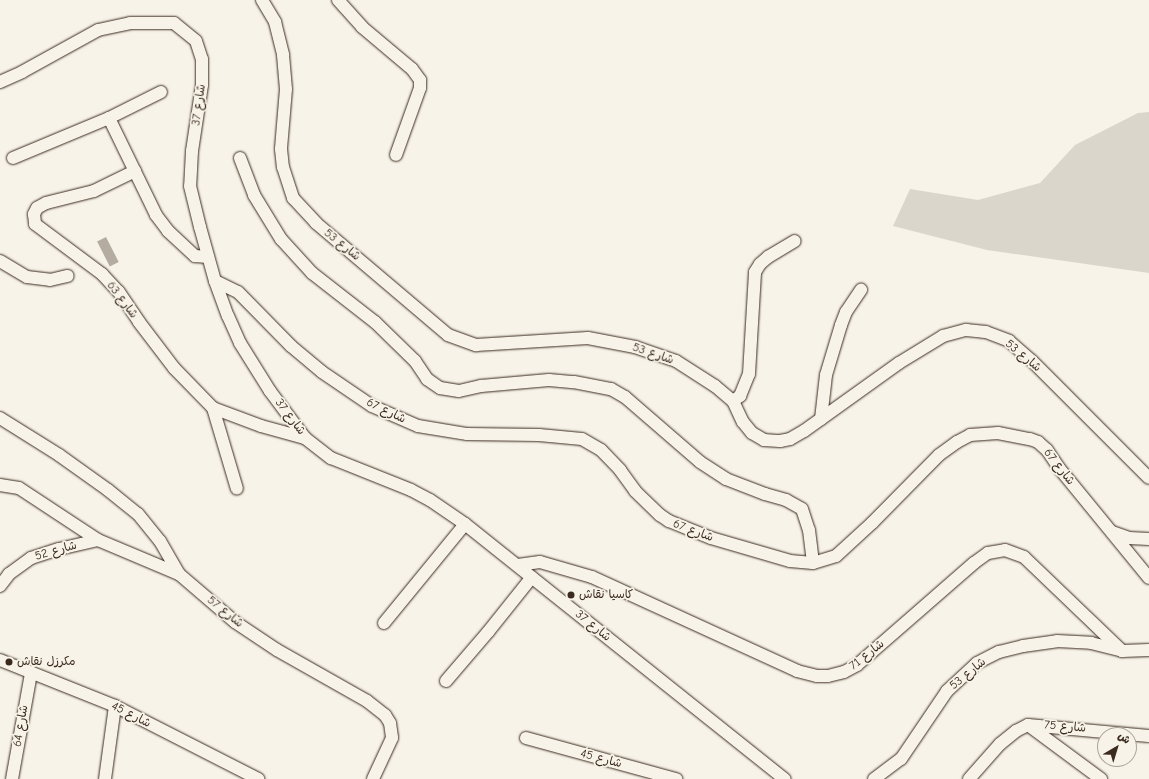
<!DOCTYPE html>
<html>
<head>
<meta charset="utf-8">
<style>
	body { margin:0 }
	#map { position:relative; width:1149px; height:779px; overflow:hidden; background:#f7f3e8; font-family:"Comic Neue","Playpen Sans Arabic",sans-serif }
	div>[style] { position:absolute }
	.green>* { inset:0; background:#dbd6cb }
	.water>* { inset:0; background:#b4aca0; transform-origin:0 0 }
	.roads { filter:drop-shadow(0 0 1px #3b2a1e) drop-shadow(0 0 1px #3b2a1e) }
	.minor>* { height:12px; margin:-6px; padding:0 6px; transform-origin:6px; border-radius:6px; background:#f7f3e8 }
	.dots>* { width:11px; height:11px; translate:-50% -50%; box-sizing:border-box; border:2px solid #f7f3e8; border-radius:50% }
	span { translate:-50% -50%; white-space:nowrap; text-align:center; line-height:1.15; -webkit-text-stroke:3.5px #f7f3e8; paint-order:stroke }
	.street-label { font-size:12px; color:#3b2a1e }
	.poi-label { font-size:12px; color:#3b2a1e }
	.left { translate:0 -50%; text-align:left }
	.north { position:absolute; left:1097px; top:727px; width:40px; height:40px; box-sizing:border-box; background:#f7f3e8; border:1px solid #aca397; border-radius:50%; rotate:38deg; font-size:11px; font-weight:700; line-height:16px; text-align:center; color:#3b2a1e }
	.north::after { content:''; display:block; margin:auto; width:14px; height:18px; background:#3b2a1e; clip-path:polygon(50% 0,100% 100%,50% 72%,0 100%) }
</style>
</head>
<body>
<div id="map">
	<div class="green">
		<div style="clip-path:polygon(1149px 112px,1149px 273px,987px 250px,893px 226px,910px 189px,978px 200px,1040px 183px,1075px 145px,1138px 113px)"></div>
	</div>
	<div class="water">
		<div style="left:106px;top:237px;width:28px;height:10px;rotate:63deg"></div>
	</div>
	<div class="roads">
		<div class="minor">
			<div style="left:262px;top:0;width:26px;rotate:59deg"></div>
			<div style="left:275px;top:22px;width:34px;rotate:76deg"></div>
			<div style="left:283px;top:55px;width:34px;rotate:85deg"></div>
			<div style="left:286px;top:89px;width:60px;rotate:94.8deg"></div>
			<div style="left:281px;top:149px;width:18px;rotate:84deg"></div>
			<div style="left:283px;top:167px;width:33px;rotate:72deg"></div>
			<div style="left:293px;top:198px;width:34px;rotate:47deg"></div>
			<div style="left:316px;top:223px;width:173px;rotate:40.3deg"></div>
			<div style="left:448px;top:335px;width:30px;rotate:20deg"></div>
			<div style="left:476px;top:345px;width:112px;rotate:-3.6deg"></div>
			<div style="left:588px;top:338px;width:48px;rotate:10.8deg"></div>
			<div style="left:635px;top:347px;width:43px;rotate:18.9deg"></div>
			<div style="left:676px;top:361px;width:46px;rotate:32.7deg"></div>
			<div style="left:715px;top:386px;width:23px;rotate:40deg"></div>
			<div style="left:733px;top:401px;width:23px;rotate:65deg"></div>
			<div style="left:743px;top:422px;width:14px;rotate:51deg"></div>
			<div style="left:752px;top:433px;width:14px;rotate:30deg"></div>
			<div style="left:764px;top:440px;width:16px;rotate:4deg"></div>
			<div style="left:780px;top:441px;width:10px;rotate:-11deg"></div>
			<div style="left:790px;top:439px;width:16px;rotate:-30deg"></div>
			<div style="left:804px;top:431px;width:117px;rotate:-35.6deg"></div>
			<div style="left:899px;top:363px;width:52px;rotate:-31.5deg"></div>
			<div style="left:943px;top:336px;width:24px;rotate:-15deg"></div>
			<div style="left:966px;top:330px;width:20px;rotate:6deg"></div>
			<div style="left:986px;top:332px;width:25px;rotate:21deg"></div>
			<div style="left:1009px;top:341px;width:30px;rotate:41deg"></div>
			<div style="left:1032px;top:361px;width:165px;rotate:45deg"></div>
			<div style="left:338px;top:0;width:36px;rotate:48deg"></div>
			<div style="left:362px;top:27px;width:65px;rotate:40deg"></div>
			<div style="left:412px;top:69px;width:14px;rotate:54deg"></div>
			<div style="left:420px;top:80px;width:8px;rotate:90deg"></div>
			<div style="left:420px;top:88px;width:71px;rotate:109.7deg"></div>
			<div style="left:0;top:82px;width:24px;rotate:-24deg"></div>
			<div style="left:22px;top:72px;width:87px;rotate:-28.9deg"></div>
			<div style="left:98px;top:30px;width:33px;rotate:-12deg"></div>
			<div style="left:130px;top:23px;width:44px"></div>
			<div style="left:174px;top:23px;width:28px;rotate:39deg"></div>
			<div style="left:196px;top:41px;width:19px;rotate:72deg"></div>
			<div style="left:202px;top:59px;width:26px;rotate:90deg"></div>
			<div style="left:202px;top:85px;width:67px;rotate:98.6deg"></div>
			<div style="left:192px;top:151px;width:35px;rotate:93deg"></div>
			<div style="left:190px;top:186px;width:42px;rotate:76.3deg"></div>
			<div style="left:200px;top:227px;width:56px;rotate:74.5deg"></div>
			<div style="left:215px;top:281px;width:37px;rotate:70deg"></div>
			<div style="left:228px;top:316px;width:30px;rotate:66deg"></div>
			<div style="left:240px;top:343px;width:57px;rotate:58deg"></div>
			<div style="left:270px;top:391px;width:59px;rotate:53.3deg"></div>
			<div style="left:305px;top:438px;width:33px;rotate:38deg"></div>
			<div style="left:331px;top:458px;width:86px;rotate:21.8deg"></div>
			<div style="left:411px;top:490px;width:21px;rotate:28deg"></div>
			<div style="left:430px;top:500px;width:42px;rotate:34.4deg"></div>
			<div style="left:465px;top:524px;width:409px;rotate:38.6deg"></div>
			<div style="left:109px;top:118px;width:108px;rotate:64.1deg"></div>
			<div style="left:156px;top:215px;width:20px;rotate:53deg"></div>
			<div style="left:168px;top:231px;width:37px;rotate:43deg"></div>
			<div style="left:195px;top:256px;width:13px;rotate:4deg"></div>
			<div style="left:13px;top:158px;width:104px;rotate:-22.6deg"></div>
			<div style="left:109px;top:118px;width:58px;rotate:-26.6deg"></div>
			<div style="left:240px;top:158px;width:40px;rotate:69deg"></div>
			<div style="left:254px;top:195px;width:52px;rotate:58.5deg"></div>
			<div style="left:281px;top:239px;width:46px;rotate:47.6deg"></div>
			<div style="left:312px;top:273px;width:80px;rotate:37.9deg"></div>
			<div style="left:375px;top:322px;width:56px;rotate:44.3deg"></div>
			<div style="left:415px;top:361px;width:22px;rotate:56deg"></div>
			<div style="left:427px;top:379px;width:16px;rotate:35deg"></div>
			<div style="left:440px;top:388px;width:19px;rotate:9deg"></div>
			<div style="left:459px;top:391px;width:23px;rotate:-13deg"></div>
			<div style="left:481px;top:386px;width:68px;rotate:-5deg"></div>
			<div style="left:549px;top:380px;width:25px;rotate:5deg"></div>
			<div style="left:574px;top:382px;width:38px;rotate:11deg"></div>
			<div style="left:611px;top:389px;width:16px;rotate:30deg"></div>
			<div style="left:625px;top:397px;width:99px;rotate:40.9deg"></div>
			<div style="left:700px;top:462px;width:31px;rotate:33deg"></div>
			<div style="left:726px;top:479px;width:42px;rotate:21deg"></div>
			<div style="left:765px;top:494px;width:22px;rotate:16deg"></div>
			<div style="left:786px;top:500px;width:18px;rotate:29deg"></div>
			<div style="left:802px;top:509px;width:22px;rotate:72deg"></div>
			<div style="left:809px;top:530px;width:33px;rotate:83deg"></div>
			<div style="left:135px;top:171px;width:46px;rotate:154deg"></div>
			<div style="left:94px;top:191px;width:49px;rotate:166deg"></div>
			<div style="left:46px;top:203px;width:10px;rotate:151deg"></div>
			<div style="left:37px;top:208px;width:7px;rotate:117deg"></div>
			<div style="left:34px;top:214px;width:10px;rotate:84deg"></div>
			<div style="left:35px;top:224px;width:84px;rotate:36.7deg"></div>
			<div style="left:102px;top:274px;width:25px;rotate:47deg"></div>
			<div style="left:119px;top:292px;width:36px;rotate:56deg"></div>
			<div style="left:139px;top:322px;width:58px;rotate:52.7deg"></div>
			<div style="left:174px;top:368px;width:56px;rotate:45.7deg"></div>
			<div style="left:213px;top:408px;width:51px;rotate:20.6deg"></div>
			<div style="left:261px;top:426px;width:46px;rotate:15.3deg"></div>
			<div style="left:0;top:261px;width:31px;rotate:31deg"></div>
			<div style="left:27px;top:277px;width:23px;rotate:7deg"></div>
			<div style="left:50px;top:280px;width:18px;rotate:-13deg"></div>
			<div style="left:215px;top:281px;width:25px;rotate:26deg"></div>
			<div style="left:238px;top:292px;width:76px;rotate:45.5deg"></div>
			<div style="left:291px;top:346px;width:40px;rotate:40deg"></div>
			<div style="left:322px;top:372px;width:60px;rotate:34.2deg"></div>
			<div style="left:372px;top:406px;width:50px;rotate:23.5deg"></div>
			<div style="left:418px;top:426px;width:50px;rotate:9.3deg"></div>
			<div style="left:467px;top:434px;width:72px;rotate:0.8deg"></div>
			<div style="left:539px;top:435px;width:43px;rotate:5.3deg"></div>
			<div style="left:582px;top:439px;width:22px;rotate:30deg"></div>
			<div style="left:601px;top:450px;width:28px;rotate:46deg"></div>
			<div style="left:620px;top:470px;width:26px;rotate:54deg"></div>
			<div style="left:635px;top:491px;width:35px;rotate:44deg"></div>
			<div style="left:660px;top:515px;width:11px;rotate:34deg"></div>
			<div style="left:669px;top:521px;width:45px;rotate:22deg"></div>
			<div style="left:711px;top:538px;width:82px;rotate:16.2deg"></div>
			<div style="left:790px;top:561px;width:23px;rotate:5deg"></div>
			<div style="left:813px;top:563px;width:24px;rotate:-17deg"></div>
			<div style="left:836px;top:556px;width:49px;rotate:-42.5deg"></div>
			<div style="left:872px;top:523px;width:95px;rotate:-45.4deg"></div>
			<div style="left:939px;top:455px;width:22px;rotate:-36deg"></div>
			<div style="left:957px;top:442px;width:15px;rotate:-28deg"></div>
			<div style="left:970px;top:435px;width:28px;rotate:-4deg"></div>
			<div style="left:998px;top:433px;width:33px;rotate:11deg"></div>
			<div style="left:1030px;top:439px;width:9px;rotate:21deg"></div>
			<div style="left:1038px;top:442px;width:12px;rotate:42deg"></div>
			<div style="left:1047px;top:450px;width:22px;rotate:56deg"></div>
			<div style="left:1059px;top:468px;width:142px;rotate:50.7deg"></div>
			<div style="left:733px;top:401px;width:9px;rotate:-36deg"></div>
			<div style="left:740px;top:396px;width:24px;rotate:-68deg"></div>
			<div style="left:749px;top:374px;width:102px;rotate:-86.6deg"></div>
			<div style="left:755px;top:272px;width:9px;rotate:-58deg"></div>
			<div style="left:760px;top:264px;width:11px;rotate:-41deg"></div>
			<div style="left:768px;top:257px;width:31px;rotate:-31deg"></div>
			<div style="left:213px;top:408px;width:84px;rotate:73.5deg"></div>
			<div style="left:0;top:418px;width:70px;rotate:32.1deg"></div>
			<div style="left:59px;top:455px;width:60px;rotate:35.5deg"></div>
			<div style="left:108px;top:490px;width:38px;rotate:39deg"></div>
			<div style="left:138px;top:514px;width:35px;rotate:51deg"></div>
			<div style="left:160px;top:541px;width:38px;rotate:60deg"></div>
			<div style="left:821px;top:419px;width:44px;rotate:-83.5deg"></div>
			<div style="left:826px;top:375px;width:52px;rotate:-73.3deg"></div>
			<div style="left:841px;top:325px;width:14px;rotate:-69deg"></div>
			<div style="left:846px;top:312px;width:27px;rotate:-56deg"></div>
			<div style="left:0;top:485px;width:19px;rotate:9deg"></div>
			<div style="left:19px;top:488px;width:95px;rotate:33.4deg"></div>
			<div style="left:98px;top:540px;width:88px;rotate:22.8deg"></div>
			<div style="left:179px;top:574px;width:74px;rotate:40.6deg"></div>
			<div style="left:235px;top:622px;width:50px;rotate:33.7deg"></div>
			<div style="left:277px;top:650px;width:103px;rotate:29.5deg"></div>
			<div style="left:367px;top:701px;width:23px;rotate:38deg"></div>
			<div style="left:385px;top:715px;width:9px;rotate:58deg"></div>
			<div style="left:390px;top:723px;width:15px;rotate:82deg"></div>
			<div style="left:392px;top:738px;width:45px;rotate:114.9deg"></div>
			<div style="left:1112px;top:532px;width:18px;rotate:19deg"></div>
			<div style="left:1129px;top:538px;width:20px;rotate:3deg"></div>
			<div style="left:518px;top:565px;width:22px;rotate:-8deg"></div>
			<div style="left:540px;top:562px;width:54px;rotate:16.1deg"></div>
			<div style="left:592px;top:577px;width:226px;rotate:24.6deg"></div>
			<div style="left:797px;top:671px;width:21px;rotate:14deg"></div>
			<div style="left:817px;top:676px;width:11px"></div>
			<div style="left:828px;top:676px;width:16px;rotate:-14deg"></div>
			<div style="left:844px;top:672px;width:15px;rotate:-28deg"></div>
			<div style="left:857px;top:665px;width:155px;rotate:-41.1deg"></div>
			<div style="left:974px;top:563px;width:17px;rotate:-36deg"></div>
			<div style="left:988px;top:553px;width:17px;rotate:-10deg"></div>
			<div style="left:1005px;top:550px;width:20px;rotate:20deg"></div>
			<div style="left:1024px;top:557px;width:136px;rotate:43.8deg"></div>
			<div style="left:0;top:586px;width:15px;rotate:-53deg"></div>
			<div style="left:9px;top:574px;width:27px;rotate:-36deg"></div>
			<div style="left:31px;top:558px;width:29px;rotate:-18deg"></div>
			<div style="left:59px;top:549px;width:40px;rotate:-13deg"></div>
			<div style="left:384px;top:623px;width:128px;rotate:-50.7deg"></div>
			<div style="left:0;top:660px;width:124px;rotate:21.8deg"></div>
			<div style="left:115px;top:706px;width:161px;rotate:27deg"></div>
			<div style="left:446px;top:681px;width:65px;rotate:-49.4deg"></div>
			<div style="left:488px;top:632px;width:70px;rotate:-51.3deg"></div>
			<div style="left:1028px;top:725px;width:91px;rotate:36.5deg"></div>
			<div style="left:526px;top:738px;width:156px;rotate:15.3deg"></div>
			<div style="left:12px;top:779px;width:108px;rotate:-79.8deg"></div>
			<div style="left:105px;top:779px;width:74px;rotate:-82.2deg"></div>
			<div style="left:874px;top:779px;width:34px;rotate:-37deg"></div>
			<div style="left:901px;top:759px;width:82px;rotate:-55.9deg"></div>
			<div style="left:947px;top:691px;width:41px;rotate:-43deg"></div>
			<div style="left:977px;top:663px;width:25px;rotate:-27deg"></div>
			<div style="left:999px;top:652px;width:25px;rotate:-14deg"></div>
			<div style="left:1023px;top:646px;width:34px;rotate:-8deg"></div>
			<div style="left:1057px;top:641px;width:34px;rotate:3deg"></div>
			<div style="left:1091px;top:643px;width:32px;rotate:14deg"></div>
			<div style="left:1122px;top:651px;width:27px;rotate:-2deg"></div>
			<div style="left:969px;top:779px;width:47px;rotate:-48.5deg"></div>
			<div style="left:1000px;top:744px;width:21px;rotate:-39deg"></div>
			<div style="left:1016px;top:731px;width:13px;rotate:-27deg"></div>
			<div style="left:1028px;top:725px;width:121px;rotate:5.2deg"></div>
		</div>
	</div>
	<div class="dots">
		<div style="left:571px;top:595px;background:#3b2a1e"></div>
		<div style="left:9px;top:662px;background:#3b2a1e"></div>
	</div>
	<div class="street-label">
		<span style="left:199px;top:105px;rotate:-82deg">شارع 37</span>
		<span style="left:342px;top:245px;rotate:39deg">شارع 53</span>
		<span style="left:122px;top:300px;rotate:53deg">شارع 63</span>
		<span style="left:653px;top:354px;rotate:19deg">شارع 53</span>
		<span style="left:1023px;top:356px;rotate:40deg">شارع 53</span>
		<span style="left:386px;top:411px;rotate:26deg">شارع 67</span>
		<span style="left:290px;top:417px;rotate:53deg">شارع 37</span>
		<span style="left:1059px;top:467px;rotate:52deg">شارع 67</span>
		<span style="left:693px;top:531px;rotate:21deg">شارع 67</span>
		<span style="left:56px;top:551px;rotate:-16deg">شارع 52</span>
		<span style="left:225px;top:612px;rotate:39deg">شارع 57</span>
		<span style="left:593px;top:626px;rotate:39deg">شارع 37</span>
		<span style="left:867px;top:655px;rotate:-38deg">شارع 71</span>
		<span style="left:968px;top:674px;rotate:-39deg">شارع 53</span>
		<span style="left:131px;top:715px;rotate:27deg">شارع 45</span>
		<span style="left:21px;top:726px;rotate:-80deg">شارع 64</span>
		<span style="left:1065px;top:727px;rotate:5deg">شارع 75</span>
		<span style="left:601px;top:759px;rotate:15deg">شارع 45</span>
	</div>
	<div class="poi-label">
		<span class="left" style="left:579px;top:595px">كاسيا نقاش</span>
		<span class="left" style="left:17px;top:662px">مكرزل نقاش</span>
	</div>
	<div class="north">ش</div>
</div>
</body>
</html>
